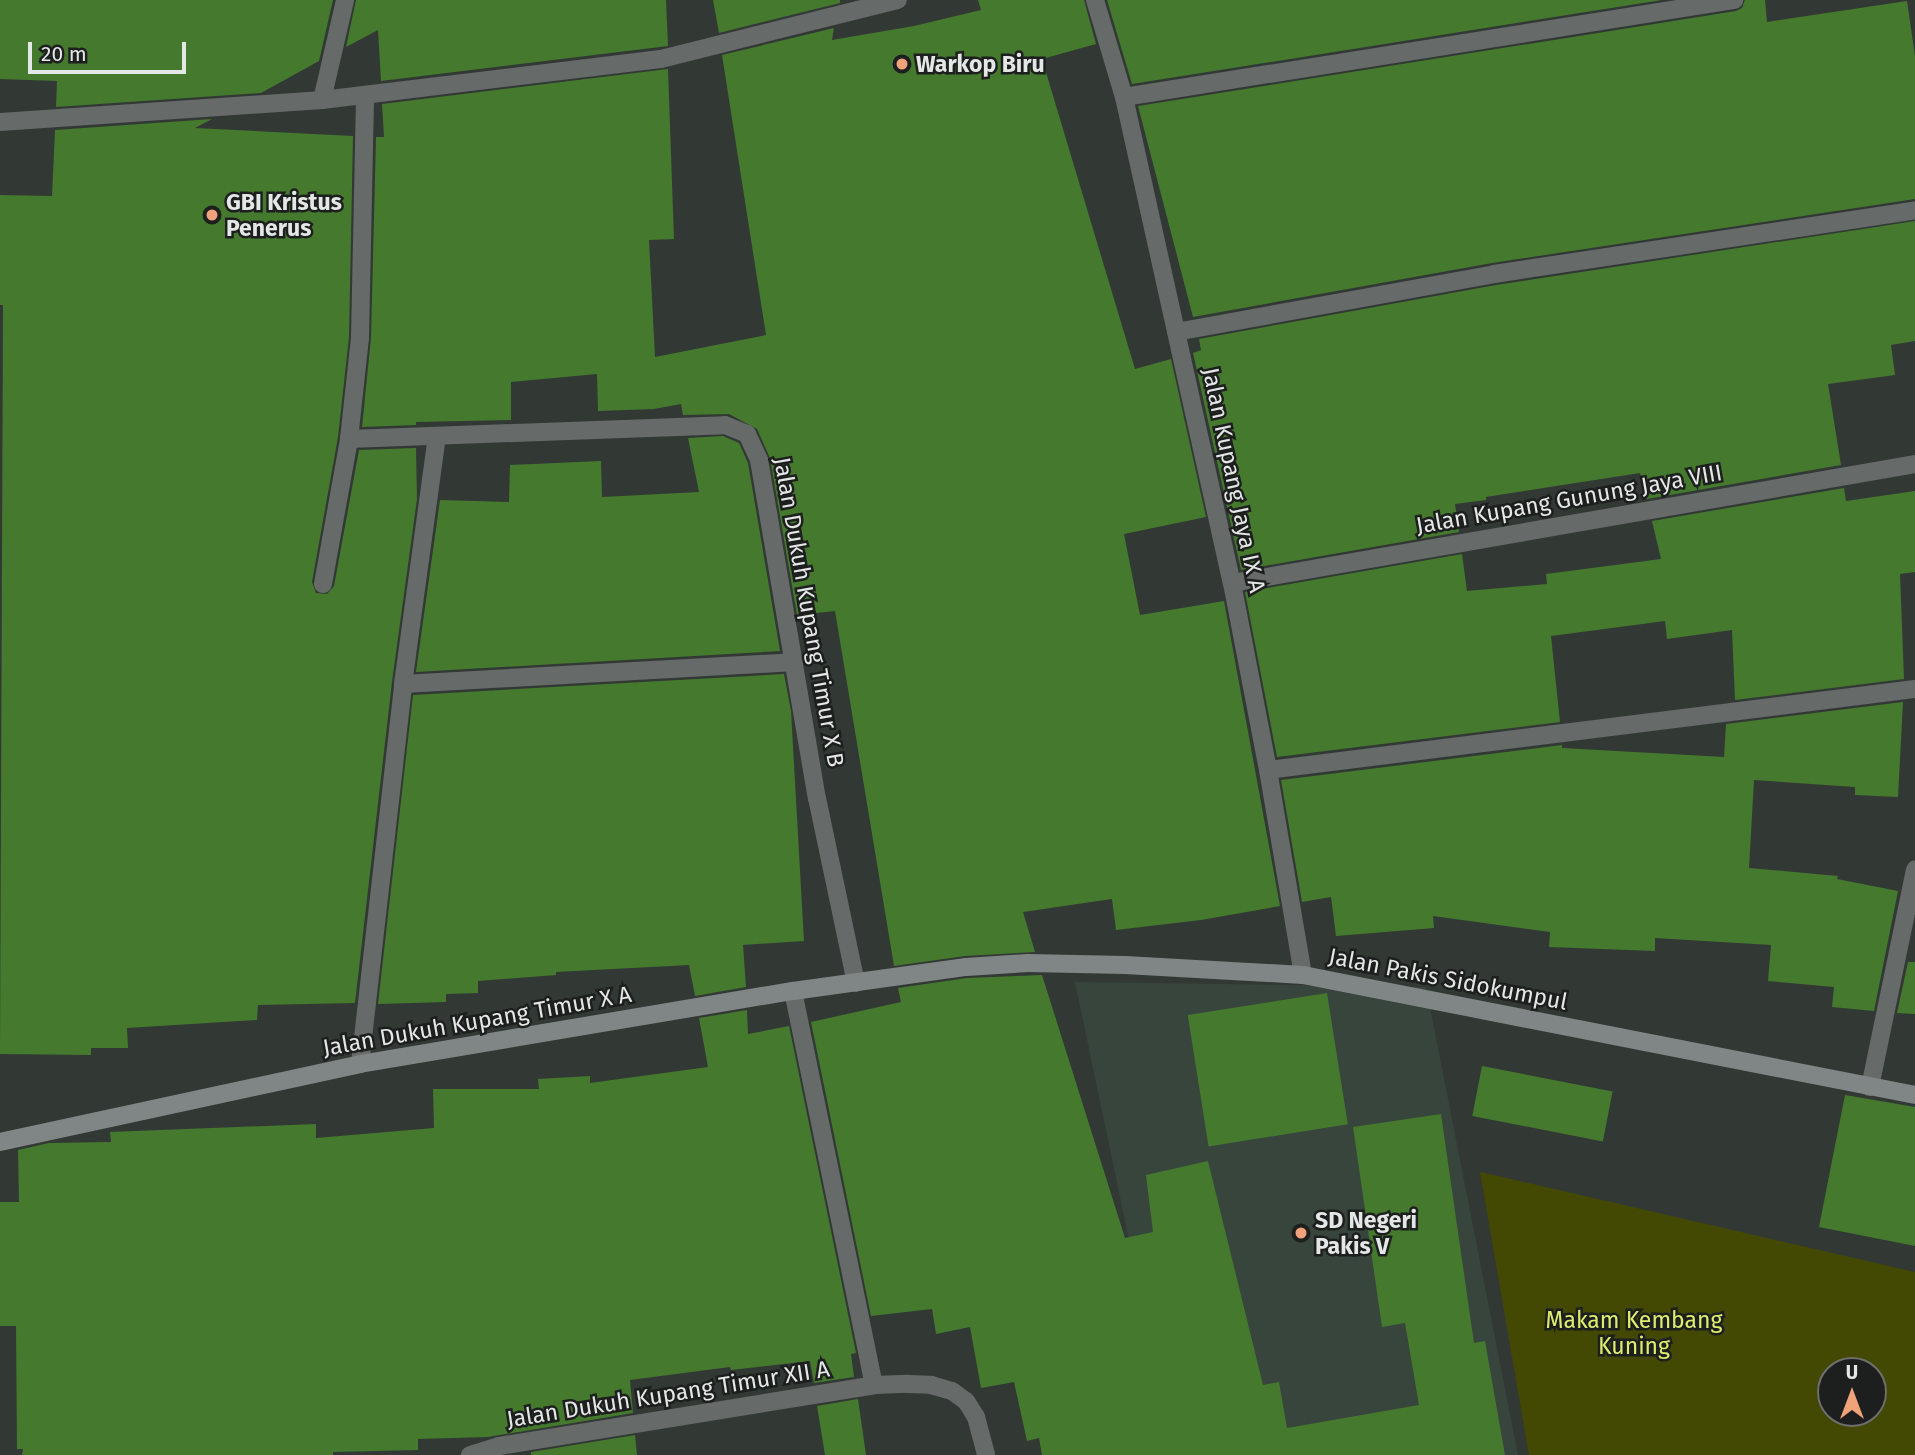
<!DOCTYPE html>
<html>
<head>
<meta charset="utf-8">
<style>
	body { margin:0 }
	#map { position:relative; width:1915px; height:1455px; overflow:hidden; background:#323935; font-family:"Fira Sans",sans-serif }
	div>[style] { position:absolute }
	.built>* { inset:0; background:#38453d }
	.green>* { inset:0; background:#434902 }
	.building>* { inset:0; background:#45792e; transform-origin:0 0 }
	.street>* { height:18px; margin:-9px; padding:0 9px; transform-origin:9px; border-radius:9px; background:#666a69 }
	.secondary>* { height:18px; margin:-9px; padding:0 9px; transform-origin:9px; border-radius:9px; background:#808685 }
	.dots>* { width:19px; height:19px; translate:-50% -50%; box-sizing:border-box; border:4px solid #1c1f1d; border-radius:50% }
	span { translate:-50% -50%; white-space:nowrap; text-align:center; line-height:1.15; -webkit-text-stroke:5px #1c1f1d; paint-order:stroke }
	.poi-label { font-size:23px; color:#e3e7e5; font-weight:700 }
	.left { translate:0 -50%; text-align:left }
	.street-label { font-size:23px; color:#e3e7e5 }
	.park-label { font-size:23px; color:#dfed6e }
	.north { position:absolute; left:1817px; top:1357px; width:70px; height:70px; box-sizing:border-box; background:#1c1f1d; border:2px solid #6c6f6d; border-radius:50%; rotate:0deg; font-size:19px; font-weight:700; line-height:28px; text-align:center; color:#e3e7e5 }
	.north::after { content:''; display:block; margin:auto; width:24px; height:32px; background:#f0a27a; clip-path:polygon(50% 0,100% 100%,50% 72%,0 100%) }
	.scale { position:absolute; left:28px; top:42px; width:158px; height:32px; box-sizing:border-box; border:4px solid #e3e7e5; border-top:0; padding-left:9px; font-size:21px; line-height:24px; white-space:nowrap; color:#e3e7e5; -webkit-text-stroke:5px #1c1f1d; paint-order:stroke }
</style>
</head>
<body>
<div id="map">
	<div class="built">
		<div style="clip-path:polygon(1075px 982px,1426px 987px,1518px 1455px,1174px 1455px)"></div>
	</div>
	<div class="green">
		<div style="clip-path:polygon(evenodd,1480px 1172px,1915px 1272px,1915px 1455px,1529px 1455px,1480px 1172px,1831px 1371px,1873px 1371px,1873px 1413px,1831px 1413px,1831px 1371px)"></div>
	</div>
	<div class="building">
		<div style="clip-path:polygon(0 0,333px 0,319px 61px,261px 93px,56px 107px,57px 81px,0 79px)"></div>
		<div style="clip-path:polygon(356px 0,666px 0,668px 46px,381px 81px,378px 30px,346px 47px)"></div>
		<div style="clip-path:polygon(713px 0,840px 0,840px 3px,719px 33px)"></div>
		<div style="clip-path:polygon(978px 0,1084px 0,1096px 44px,1042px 59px,1135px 369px,1171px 359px,1206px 517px,1124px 534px,1140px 615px,1224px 601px,1280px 906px,1201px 920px,1116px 930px,1112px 899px,1023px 912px,1035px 952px,965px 956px,894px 966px,835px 611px,797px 615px,770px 458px,757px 429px,729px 414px,683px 415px,681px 404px,654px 409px,598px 411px,597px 374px,511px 382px,511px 420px,416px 422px,416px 425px,362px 427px,371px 338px,376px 137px,384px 137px,382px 104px,668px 69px,674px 239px,649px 240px,655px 357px,766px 335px,722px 55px,834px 28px,832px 40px,914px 26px,981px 10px)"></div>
		<div style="clip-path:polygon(1107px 0,1662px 0,1132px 84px)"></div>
		<div style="clip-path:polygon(1745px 0,1765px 0,1767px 22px,1907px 1px,1915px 56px,1915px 199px,1492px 263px,1193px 317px,1138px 106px,1736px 11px,1742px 8px)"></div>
		<div style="clip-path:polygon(212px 119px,195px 128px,353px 136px,349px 337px,338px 437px,312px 582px,316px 593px,327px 594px,334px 586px,359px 450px,416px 448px,417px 499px,392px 682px,355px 1003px,258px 1005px,257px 1020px,127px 1028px,128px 1048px,91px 1048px,91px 1055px,0 1054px,3px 305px,0 305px,0 195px,52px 196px,55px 130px)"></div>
		<div style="clip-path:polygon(1915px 221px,1915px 341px,1891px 345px,1895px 375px,1828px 384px,1841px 465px,1647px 499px,1640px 473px,1486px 497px,1486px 500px,1455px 504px,1459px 532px,1241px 570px,1193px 353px,1201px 350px,1199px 339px,1496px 285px)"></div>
		<div style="clip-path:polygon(723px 436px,739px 443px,748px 463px,780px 651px,416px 672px,440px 500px,509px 502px,510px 465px,601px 461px,602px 497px,699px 492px,688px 438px)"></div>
		<div style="clip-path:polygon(1844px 488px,1846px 501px,1915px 491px,1915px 572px,1900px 574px,1904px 679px,1735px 700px,1732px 630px,1667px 639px,1665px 621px,1551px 636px,1560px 722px,1277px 757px,1245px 592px,1462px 554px,1467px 591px,1547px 584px,1546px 574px,1661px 559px,1652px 521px)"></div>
		<div style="clip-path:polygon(784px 674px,791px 711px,804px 941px,743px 945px,746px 987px,695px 996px,689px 965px,556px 972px,556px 975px,478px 981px,478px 993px,446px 994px,446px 1002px,378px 1004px,413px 695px)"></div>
		<div style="clip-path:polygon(1903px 702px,1898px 797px,1855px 795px,1855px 787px,1754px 780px,1749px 868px,1838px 876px,1837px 879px,1898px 891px,1874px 1011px,1832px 1007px,1834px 987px,1768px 981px,1771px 945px,1655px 938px,1655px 951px,1549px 947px,1550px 932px,1433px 916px,1434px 928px,1336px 936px,1331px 897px,1302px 902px,1281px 780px,1562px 745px,1562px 748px,1724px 757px,1726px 724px)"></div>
		<div style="clip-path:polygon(1908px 962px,1915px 962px,1915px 1014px,1897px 1013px)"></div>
		<div style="clip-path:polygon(1042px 975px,1125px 1238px,1153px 1232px,1146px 1175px,1208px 1161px,1263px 1385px,1279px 1382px,1287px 1428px,1419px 1405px,1405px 1323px,1382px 1327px,1353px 1127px,1441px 1114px,1474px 1343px,1485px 1341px,1505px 1455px,1042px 1455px,1039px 1438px,1027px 1441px,1014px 1382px,981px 1388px,970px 1327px,936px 1334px,932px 1309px,871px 1316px,811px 1022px,901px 1002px,898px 988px,967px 978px)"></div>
		<div style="left:1327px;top:993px;width:133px;height:141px;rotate:81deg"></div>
		<div style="clip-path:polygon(747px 1010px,748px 1034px,789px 1026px,856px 1353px,851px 1354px,854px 1377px,814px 1383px,810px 1361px,731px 1370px,730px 1367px,630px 1380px,633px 1413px,488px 1437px,418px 1439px,418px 1450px,333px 1452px,333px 1455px,22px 1455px,23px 1449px,17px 1449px,16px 1326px,0 1326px,0 1202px,19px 1202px,18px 1150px,49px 1143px,111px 1142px,110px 1132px,316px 1124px,316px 1138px,434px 1128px,433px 1089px,539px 1089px,538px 1079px,590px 1076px,590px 1083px,708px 1067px,699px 1018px)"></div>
		<div style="left:1482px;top:1066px;width:133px;height:51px;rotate:11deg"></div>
		<div style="clip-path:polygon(1845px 1095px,1915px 1107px,1915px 1246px,1819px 1227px)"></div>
		<div style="clip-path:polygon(858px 1399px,866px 1455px,825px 1455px,817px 1406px)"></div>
		<div style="clip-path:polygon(635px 1435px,637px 1455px,531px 1455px,531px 1452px)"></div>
	</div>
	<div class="street">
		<div style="left:1095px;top:0;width:101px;rotate:73.4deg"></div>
		<div style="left:1124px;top:97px;width:498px;rotate:77.5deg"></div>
		<div style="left:1232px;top:583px;width:190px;rotate:79.1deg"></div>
		<div style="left:1268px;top:770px;width:208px;rotate:80.3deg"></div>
		<div style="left:1124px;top:97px;width:618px;rotate:-9.04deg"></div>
		<div style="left:322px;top:100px;width:103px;rotate:-77deg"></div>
		<div style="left:0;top:122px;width:323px;rotate:-3.9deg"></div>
		<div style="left:322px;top:100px;width:341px;rotate:-6.9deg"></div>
		<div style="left:661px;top:59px;width:244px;rotate:-14deg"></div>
		<div style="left:1176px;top:332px;width:323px;rotate:-10.3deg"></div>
		<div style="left:1494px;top:274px;width:426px;rotate:-8.6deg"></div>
		<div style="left:349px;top:439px;width:376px;rotate:-2.1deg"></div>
		<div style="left:725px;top:425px;width:24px;rotate:22deg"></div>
		<div style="left:747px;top:434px;width:29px;rotate:65deg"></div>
		<div style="left:759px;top:460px;width:343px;rotate:80.3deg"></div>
		<div style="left:817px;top:798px;width:189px;rotate:78.1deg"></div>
		<div style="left:1232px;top:583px;width:693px;rotate:-9.88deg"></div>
		<div style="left:323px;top:584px;width:147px;rotate:-79.8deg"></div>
		<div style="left:349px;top:439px;width:102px;rotate:-83.8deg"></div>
		<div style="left:360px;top:338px;width:243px;rotate:-88.8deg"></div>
		<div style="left:403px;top:684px;width:392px;rotate:-3.2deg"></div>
		<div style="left:1268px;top:770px;width:652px;rotate:-7.14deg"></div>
		<div style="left:793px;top:991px;width:402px;rotate:78.4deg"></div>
		<div style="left:360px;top:1064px;width:382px;rotate:-83.5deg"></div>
		<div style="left:403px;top:684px;width:249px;rotate:-82.2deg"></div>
		<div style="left:1870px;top:1087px;width:222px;rotate:-78.3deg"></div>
		<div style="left:470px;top:1455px;width:30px;rotate:-17deg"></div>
		<div style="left:499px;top:1446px;width:380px;rotate:-9.2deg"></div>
		<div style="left:874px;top:1385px;width:34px;rotate:-2deg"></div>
		<div style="left:908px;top:1384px;width:23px;rotate:2deg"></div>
		<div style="left:931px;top:1385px;width:22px;rotate:16deg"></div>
		<div style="left:952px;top:1391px;width:17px;rotate:36deg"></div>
		<div style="left:966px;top:1401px;width:19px;rotate:58deg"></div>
		<div style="left:976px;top:1417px;width:39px;rotate:75deg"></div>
	</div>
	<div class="secondary">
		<div style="left:0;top:1142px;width:368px;rotate:-12.2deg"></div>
		<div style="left:360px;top:1064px;width:439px;rotate:-9.6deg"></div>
		<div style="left:793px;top:991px;width:175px;rotate:-7.9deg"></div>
		<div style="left:966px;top:967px;width:62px;rotate:-3.7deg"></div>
		<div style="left:1028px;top:963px;width:97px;rotate:1.2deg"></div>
		<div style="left:1125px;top:965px;width:178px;rotate:3.2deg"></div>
		<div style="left:1303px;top:975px;width:624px;rotate:11.09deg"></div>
	</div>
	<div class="dots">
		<div style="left:902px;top:64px;background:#f0a27a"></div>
		<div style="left:212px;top:215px;background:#f0a27a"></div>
		<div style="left:1301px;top:1233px;background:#f0a27a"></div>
	</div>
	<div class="poi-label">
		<span class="left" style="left:916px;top:64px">Warkop Biru</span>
		<span class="left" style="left:226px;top:215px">GBI Kristus<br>Penerus</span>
		<span class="left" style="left:1315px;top:1233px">SD Negeri<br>Pakis V</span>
	</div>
	<div class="street-label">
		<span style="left:1234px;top:480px;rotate:78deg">Jalan Kupang Jaya IX A</span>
		<span style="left:1569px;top:499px;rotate:-10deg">Jalan Kupang Gunung Jaya VIII</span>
		<span style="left:809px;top:612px;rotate:80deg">Jalan Dukuh Kupang Timur X B</span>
		<span style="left:1448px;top:979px;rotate:11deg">Jalan Pakis Sidokumpul</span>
		<span style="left:477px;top:1021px;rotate:-10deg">Jalan Dukuh Kupang Timur X A</span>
		<span style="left:668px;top:1394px;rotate:-9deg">Jalan Dukuh Kupang Timur XII A</span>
	</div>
	<div class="park-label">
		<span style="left:1634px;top:1333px">Makam Kembang<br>Kuning</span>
	</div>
	<div class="north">U</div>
	<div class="scale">20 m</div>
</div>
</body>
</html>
